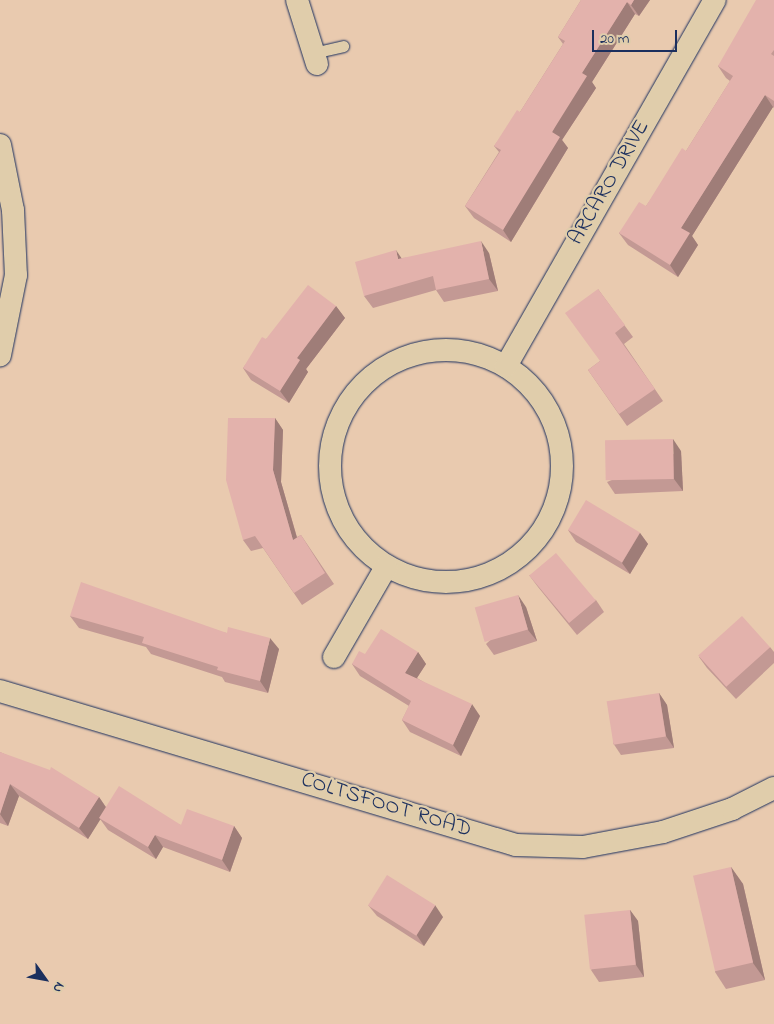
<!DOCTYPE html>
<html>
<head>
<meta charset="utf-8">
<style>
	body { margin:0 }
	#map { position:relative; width:774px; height:1024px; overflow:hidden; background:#e9caaf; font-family:"Indie Flower",sans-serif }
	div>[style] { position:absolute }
	.roads { filter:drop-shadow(0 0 1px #1b2f5e) drop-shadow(0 0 1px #1b2f5e) }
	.service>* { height:11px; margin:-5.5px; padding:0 5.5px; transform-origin:5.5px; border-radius:5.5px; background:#e0cdab }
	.minor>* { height:22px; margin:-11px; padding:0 11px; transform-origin:11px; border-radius:11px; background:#e0cdab }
	.minor>.ring { margin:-11px; padding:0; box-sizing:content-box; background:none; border:22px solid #e0cdab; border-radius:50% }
	.wall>* { inset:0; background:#c39994 }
	.shaded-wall>* { inset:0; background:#9f7d78 }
	.building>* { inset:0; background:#e3b2ac; transform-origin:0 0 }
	span { translate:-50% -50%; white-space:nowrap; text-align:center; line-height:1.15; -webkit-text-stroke:4.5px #e0cdab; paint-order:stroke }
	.street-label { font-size:22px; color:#1b2f5e }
	.north { position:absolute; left:20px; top:954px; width:50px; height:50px; -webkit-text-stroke:4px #e0cdab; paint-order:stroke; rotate:122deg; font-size:14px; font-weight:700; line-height:20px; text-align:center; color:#1b2f5e }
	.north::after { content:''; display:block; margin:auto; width:18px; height:22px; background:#1b2f5e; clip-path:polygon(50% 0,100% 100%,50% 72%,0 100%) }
	.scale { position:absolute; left:592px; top:30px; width:85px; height:22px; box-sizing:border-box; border:2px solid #1b2f5e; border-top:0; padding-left:6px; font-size:15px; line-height:18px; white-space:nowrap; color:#1b2f5e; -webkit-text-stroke:4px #e0cdab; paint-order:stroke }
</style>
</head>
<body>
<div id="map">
	<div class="roads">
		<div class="service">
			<div style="left:313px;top:53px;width:31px;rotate:-13deg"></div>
		</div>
		<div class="minor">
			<div style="left:297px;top:0;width:67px;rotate:72.6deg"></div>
			<div style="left:0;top:145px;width:66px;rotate:78.7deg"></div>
			<div style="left:13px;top:210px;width:65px;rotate:87.4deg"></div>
			<div style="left:16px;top:275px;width:82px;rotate:101.3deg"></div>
			<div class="ring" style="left:330px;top:350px;width:210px;height:210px"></div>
			<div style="left:506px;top:366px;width:421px;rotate:-60.3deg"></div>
			<div style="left:334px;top:657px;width:104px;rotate:-60deg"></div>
			<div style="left:0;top:691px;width:538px;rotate:16.62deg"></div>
			<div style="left:516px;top:845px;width:67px;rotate:1.7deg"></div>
			<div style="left:583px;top:847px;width:81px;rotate:-10.6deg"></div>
			<div style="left:663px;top:832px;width:73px;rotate:-18.4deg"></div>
			<div style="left:732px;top:809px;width:47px;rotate:-26.6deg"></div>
		</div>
	</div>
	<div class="wall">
		<div style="clip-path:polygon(581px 0,650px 0,639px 16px,635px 14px,592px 82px,596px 88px,562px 140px,568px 148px,511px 242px,474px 218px,465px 206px,499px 152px,494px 146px,520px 112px,563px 44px,558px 37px)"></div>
		<div style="clip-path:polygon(774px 0,774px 108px,773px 107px,692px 236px,698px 245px,678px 277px,628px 245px,619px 233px,646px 206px,686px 151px,730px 81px,726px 78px,718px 66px)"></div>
		<div style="clip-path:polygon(489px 253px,498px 291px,444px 302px,436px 290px,373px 308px,364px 296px,402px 258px)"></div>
		<div style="clip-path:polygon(598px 289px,633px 337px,624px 344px,663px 401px,627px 426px,588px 370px,600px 361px)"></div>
		<div style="clip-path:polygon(336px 306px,345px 318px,306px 369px,308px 372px,289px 403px,251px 380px,243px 368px,266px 339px)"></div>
		<div style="clip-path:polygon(275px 418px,283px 430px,281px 482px,297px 537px,301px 535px,334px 584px,302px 605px,263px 548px,251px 551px,243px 540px)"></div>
		<div style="clip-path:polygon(681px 451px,683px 491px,615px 494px,607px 482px)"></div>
		<div style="clip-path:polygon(568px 530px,640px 533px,648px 544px,630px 574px,576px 542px)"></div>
		<div style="clip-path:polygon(529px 575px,596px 600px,604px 612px,577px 635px,538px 587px)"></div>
		<div style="clip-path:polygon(526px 607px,537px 641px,494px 655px,486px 644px)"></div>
		<div style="clip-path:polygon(70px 616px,227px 633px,279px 649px,268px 693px,225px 682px,222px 677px,151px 654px,146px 647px,79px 628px)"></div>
		<div style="clip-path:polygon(770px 647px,774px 652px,774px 663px,736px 699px,707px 668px,699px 657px)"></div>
		<div style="clip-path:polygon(418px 652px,426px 664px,417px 678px,480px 716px,461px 756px,410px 732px,402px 720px,409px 706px,360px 676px,352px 664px,365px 654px)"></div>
		<div style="clip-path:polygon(659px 693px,667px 705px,674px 748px,621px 755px,613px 743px)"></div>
		<div style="clip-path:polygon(0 752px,99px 797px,106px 807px,181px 825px,234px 826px,242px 838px,230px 872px,163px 847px,156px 859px,108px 830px,100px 819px,88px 839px,19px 796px,8px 826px,0 823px)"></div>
		<div style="clip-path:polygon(731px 867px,743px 884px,765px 980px,726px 989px,715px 972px)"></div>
		<div style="clip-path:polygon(368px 905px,443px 917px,424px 946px,377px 916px)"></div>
		<div style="clip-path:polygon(630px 910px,638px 921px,644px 977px,599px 982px,591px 970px)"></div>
	</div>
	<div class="shaded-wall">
		<div style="clip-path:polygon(634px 0,650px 0,639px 16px,631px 5px)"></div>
		<div style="clip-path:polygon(627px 2px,635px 14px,592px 82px,596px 88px,562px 140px,568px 148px,511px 242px,503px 230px,582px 73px)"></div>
		<div style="clip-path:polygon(765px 95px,773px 107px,692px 236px,698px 245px,678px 277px,670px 265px,681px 228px)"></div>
		<div style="clip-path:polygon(481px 241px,489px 253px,498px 291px,489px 279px)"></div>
		<div style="clip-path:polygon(396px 250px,404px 262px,398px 259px)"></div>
		<div style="clip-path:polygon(336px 306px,345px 318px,306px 369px,308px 372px,289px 403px,280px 391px,297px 358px)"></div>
		<div style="clip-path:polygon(275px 418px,283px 430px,281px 482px,301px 552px,293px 540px,273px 470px)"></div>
		<div style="clip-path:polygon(673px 439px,681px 451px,683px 491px,674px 479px)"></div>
		<div style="clip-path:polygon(640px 533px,648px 544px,630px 574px,622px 563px)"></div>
		<div style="clip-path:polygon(518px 595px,526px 607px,537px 641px,528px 630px)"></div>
		<div style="clip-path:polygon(270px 638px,279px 649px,268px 693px,260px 681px)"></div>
		<div style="clip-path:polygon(418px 652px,426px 664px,413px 684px,405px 673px)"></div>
		<div style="clip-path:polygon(659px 693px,667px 705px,674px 748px,666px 736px)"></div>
		<div style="clip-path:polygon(472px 704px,480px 716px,461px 756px,453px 745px)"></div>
		<div style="clip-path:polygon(10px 784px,19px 796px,8px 826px,0 814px)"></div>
		<div style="clip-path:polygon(99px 797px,107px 809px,88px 839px,79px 828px)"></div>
		<div style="clip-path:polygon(234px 826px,242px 838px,230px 872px,222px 860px)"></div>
		<div style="clip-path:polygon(155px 835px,163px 847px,156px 859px,148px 847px)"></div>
		<div style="clip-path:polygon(731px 867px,743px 884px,765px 980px,753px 963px)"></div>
		<div style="clip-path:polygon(435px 905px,443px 917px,424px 946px,416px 934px)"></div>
		<div style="clip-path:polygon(630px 910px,638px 921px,644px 977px,636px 965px)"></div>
	</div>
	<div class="building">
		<div style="clip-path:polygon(581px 0,634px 0,631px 5px,627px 2px,582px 73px,587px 76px,552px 132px,560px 137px,503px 230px,465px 206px,501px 150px,494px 146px,517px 110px,520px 112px,565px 41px,558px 37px)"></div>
		<div style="clip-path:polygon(756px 0,774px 0,774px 50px,771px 54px,774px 56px,774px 101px,765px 95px,681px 228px,690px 233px,670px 265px,619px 233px,639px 202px,646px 206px,682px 148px,686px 151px,733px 76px,718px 66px)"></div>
		<div style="clip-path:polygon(481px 241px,489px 279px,436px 290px,433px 276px,364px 296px,355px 262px,396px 250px,398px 259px)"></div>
		<div style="clip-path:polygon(308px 285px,336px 306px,297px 358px,300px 360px,280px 391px,243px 368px,262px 337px,266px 339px)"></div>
		<div style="clip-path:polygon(598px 289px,625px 325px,615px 333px,655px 389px,619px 414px,588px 370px,600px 361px,565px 313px)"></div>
		<div style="clip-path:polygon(228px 418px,275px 418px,273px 470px,293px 540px,301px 535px,325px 573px,294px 593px,255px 536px,243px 540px,226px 480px)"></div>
		<div style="left:673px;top:439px;width:40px;height:68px;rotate:89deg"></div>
		<div style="left:586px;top:500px;width:63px;height:35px;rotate:31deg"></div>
		<div style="left:556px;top:553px;width:62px;height:35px;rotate:50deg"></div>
		<div style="clip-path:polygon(81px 582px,227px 633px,228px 627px,270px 638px,260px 681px,217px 670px,218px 667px,142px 643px,144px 637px,70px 616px)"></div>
		<div style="left:518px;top:595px;width:36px;height:45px;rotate:74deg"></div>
		<div style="left:742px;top:616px;width:42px;height:59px;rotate:48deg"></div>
		<div style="clip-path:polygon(381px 629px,418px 652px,405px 673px,472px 704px,453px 745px,402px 720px,411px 701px,352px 664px,359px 651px,365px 654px)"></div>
		<div style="left:659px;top:693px;width:44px;height:53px;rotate:81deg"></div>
		<div style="clip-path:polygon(0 752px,50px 770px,51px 767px,99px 797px,79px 828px,10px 784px,0 814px)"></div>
		<div style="clip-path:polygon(119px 786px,181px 825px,187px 809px,234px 826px,222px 860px,155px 835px,148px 847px,99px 818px)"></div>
		<div style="left:731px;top:867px;width:98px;height:39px;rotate:77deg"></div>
		<div style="left:387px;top:875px;width:57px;height:36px;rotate:32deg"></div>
		<div style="left:630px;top:910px;width:55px;height:46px;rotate:84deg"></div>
	</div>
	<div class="street-label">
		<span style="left:610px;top:183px;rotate:-60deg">ARCARO DRIVE</span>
		<span style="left:386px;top:806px;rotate:17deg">COLTSFOOT ROAD</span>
	</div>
	<div class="north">N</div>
	<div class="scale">20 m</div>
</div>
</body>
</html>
